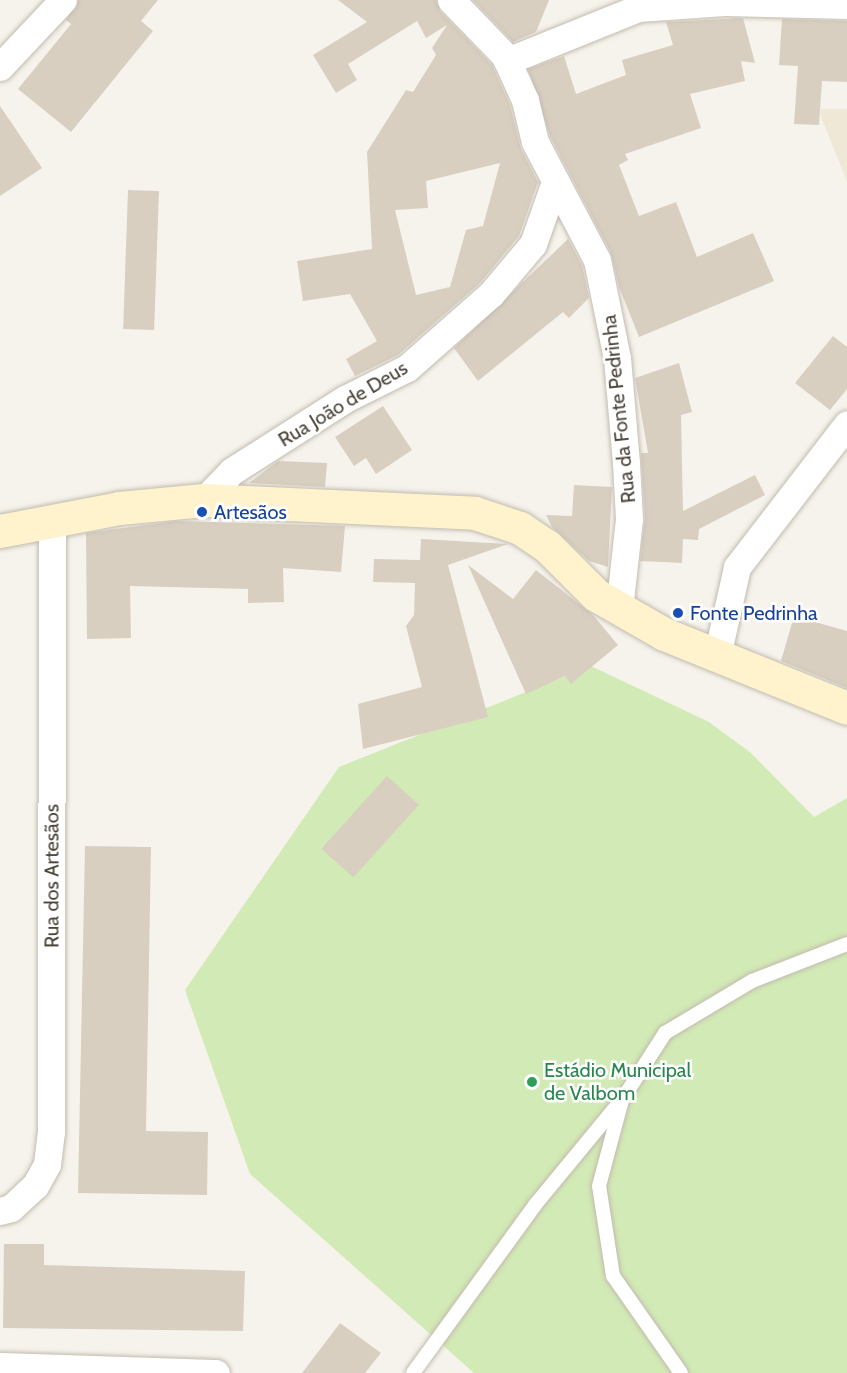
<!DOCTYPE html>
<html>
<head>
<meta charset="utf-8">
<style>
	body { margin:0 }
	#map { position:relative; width:847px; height:1373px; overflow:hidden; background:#f6f3ec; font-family:Cabin,sans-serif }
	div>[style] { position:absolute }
	.education>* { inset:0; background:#efe8d6 }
	.green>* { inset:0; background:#d2eab5 }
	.building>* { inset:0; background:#d8cfc1; transform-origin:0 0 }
	.roads { filter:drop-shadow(0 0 2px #c2bbae) drop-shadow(0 0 2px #c2bbae) }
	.lane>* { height:14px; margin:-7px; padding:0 7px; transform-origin:7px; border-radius:7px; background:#fff }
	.street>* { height:27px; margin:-13.5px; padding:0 13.5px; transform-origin:13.5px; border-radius:13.5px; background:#fff }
	.secondary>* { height:33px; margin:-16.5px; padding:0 16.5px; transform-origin:16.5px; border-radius:16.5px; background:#fff3cd }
	.dots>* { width:16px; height:16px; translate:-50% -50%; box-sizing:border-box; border:3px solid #fff; border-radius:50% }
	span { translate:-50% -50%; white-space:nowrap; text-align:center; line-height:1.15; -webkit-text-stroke:5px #fff; paint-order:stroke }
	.street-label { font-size:20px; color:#4b4439 }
	.transit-label { font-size:20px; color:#164399 }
	.left { translate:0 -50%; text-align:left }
	.leisure-label { font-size:20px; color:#27864d }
</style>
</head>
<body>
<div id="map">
	<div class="education">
		<div style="clip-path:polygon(821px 109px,847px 109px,847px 182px,820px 114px)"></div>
	</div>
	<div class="green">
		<div style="clip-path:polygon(591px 666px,709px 722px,751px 753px,814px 817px,847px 798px,847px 1373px,474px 1373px,250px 1174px,185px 990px,339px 767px)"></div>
	</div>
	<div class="building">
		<div style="clip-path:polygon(78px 0,158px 0,141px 21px,153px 31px,71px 132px,18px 89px,71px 24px,66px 20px)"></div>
		<div style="clip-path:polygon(evenodd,338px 0,436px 0,440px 11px,492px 65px,510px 105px,521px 149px,538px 182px,519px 236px,480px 283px,398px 355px,355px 376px,346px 359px,377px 341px,350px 294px,303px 301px,297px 261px,372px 249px,367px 152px,406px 90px,413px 92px,436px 55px,432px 48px,447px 25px,426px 38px,417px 21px,348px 64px,357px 80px,336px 93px,313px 55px,367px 22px,338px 0,500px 163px,483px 226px,466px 230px,450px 287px,416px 295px,395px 210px,428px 208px,426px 181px,500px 163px)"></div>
		<div style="clip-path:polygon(473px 0,549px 0,536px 32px,513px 42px)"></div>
		<div style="clip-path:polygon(743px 18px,755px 63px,741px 61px,745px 81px,690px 94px,701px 128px,625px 154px,628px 160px,619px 165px,639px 216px,676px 202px,697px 257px,753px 233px,774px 281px,639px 337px,619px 287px,611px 253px,550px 136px,528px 69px,564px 56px,576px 94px,626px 75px,622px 60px,673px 45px,666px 22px)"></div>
		<div style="clip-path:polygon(782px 19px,847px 21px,847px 82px,822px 81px,819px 125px,794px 124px,798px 66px,779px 65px)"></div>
		<div style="clip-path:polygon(0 106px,42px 168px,0 196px)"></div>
		<div style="left:128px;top:190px;width:31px;height:139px;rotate:2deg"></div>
		<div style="clip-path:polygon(568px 239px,582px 265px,589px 298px,569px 318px,563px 312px,478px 381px,454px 348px)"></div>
		<div style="clip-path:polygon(833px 336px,847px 347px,847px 389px,830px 410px,795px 383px)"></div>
		<div style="clip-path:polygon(679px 363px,692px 412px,681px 415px,683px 511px,755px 475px,765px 495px,699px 529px,698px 540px,683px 539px,682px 563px,640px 561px,645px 518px,641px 453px,648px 453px,635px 378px)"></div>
		<div style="clip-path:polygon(383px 406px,412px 450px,376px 474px,366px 458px,354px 466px,335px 437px)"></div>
		<div style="clip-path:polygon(278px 461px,327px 463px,325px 487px,249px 483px)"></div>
		<div style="clip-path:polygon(574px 485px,612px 487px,608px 567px,589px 561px,552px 527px,546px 515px,572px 516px)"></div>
		<div style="clip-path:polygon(176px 521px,345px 526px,341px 572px,283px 568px,284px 602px,248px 603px,248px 589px,130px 586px,131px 638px,87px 639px,86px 533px)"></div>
		<div style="clip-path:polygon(421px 539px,508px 544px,448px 565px,488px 717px,363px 749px,358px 704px,422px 687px,406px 626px,414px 615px,415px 583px,373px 582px,374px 559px,420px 560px)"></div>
		<div style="clip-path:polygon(468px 565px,513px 599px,536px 570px,593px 615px,618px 645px,571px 684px,565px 676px,526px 694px)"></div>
		<div style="clip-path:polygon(794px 616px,847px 631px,847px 688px,781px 661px)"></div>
		<div style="left:387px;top:776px;width:43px;height:98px;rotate:42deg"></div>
		<div style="clip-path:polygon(85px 846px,151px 847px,146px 1131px,208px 1132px,207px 1195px,78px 1193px)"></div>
		<div style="clip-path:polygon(4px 1244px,44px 1244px,44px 1265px,245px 1271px,243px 1331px,3px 1328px)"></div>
		<div style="clip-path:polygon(340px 1323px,381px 1353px,365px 1373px,302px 1373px)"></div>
	</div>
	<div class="roads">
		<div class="lane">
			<div style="left:413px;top:1373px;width:208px;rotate:-54deg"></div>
			<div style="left:535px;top:1205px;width:132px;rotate:-50.5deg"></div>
			<div style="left:681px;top:1373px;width:118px;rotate:-125deg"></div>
			<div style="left:613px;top:1276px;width:91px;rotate:-98.8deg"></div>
			<div style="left:599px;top:1186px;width:89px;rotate:-75deg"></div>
			<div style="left:622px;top:1100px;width:80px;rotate:-57.3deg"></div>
			<div style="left:665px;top:1033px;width:101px;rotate:-30.9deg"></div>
			<div style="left:752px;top:981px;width:102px;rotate:-21.3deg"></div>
		</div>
		<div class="street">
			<div style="left:451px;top:0;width:78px;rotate:46deg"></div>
			<div style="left:505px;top:56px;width:48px;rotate:65.6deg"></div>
			<div style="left:525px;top:100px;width:43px;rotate:76.6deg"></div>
			<div style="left:535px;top:142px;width:133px;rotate:62.3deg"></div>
			<div style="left:597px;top:260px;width:100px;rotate:78.5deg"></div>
			<div style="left:617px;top:358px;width:105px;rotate:85.1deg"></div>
			<div style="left:626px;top:463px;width:56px;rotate:86.9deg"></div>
			<div style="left:629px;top:519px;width:92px;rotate:96.3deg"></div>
			<div style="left:507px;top:61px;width:141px;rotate:-22deg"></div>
			<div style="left:638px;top:8px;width:87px;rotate:-3.9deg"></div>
			<div style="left:725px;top:2px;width:122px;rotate:1.4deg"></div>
			<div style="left:0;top:67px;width:92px;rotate:-46.8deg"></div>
			<div style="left:204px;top:500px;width:40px;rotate:-46deg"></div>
			<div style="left:232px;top:471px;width:134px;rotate:-32.5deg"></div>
			<div style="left:345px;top:399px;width:69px;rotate:-26.6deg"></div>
			<div style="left:407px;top:368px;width:112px;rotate:-41.4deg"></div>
			<div style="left:491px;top:294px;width:65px;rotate:-50deg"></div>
			<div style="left:533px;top:244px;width:66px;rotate:-70.5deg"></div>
			<div style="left:717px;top:656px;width:91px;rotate:-77.3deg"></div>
			<div style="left:737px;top:567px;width:180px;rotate:-52.4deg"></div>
			<div style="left:0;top:1211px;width:11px;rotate:-15deg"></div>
			<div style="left:11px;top:1208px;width:33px;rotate:-43deg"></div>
			<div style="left:35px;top:1186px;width:25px;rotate:-61deg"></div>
			<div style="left:47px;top:1164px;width:32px;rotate:-83deg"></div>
			<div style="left:51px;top:1132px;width:613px;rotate:-89.91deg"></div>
			<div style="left:0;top:1366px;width:216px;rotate:1.9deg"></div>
		</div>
		<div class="secondary">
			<div style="left:0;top:531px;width:121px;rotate:-10.9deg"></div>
			<div style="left:119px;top:508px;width:85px;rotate:-5.4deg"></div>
			<div style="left:204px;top:500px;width:271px;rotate:2.7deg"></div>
			<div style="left:475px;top:513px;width:47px;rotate:18.4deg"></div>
			<div style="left:520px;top:528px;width:32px;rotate:34deg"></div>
			<div style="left:547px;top:546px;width:69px;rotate:45deg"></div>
			<div style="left:596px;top:595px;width:78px;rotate:29.8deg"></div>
			<div style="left:664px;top:634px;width:197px;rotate:22deg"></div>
		</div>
	</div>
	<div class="dots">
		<div style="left:202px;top:512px;background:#1a4fb4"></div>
		<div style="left:678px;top:613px;background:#1a4fb4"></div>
		<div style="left:532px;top:1082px;background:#2e9e5b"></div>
	</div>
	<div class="street-label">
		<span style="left:343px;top:404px;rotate:-31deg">Rua João de Deus</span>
		<span style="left:619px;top:409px;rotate:-96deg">Rua da Fonte Pedrinha</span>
		<span style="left:52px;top:876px;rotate:-90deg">Rua dos Artesãos</span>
	</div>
	<div class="transit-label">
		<span class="left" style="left:214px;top:512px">Artesãos</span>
		<span class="left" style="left:690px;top:613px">Fonte Pedrinha</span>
	</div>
	<div class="leisure-label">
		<span class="left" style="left:544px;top:1082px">Estádio Municipal<br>de Valbom</span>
	</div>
</div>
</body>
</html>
